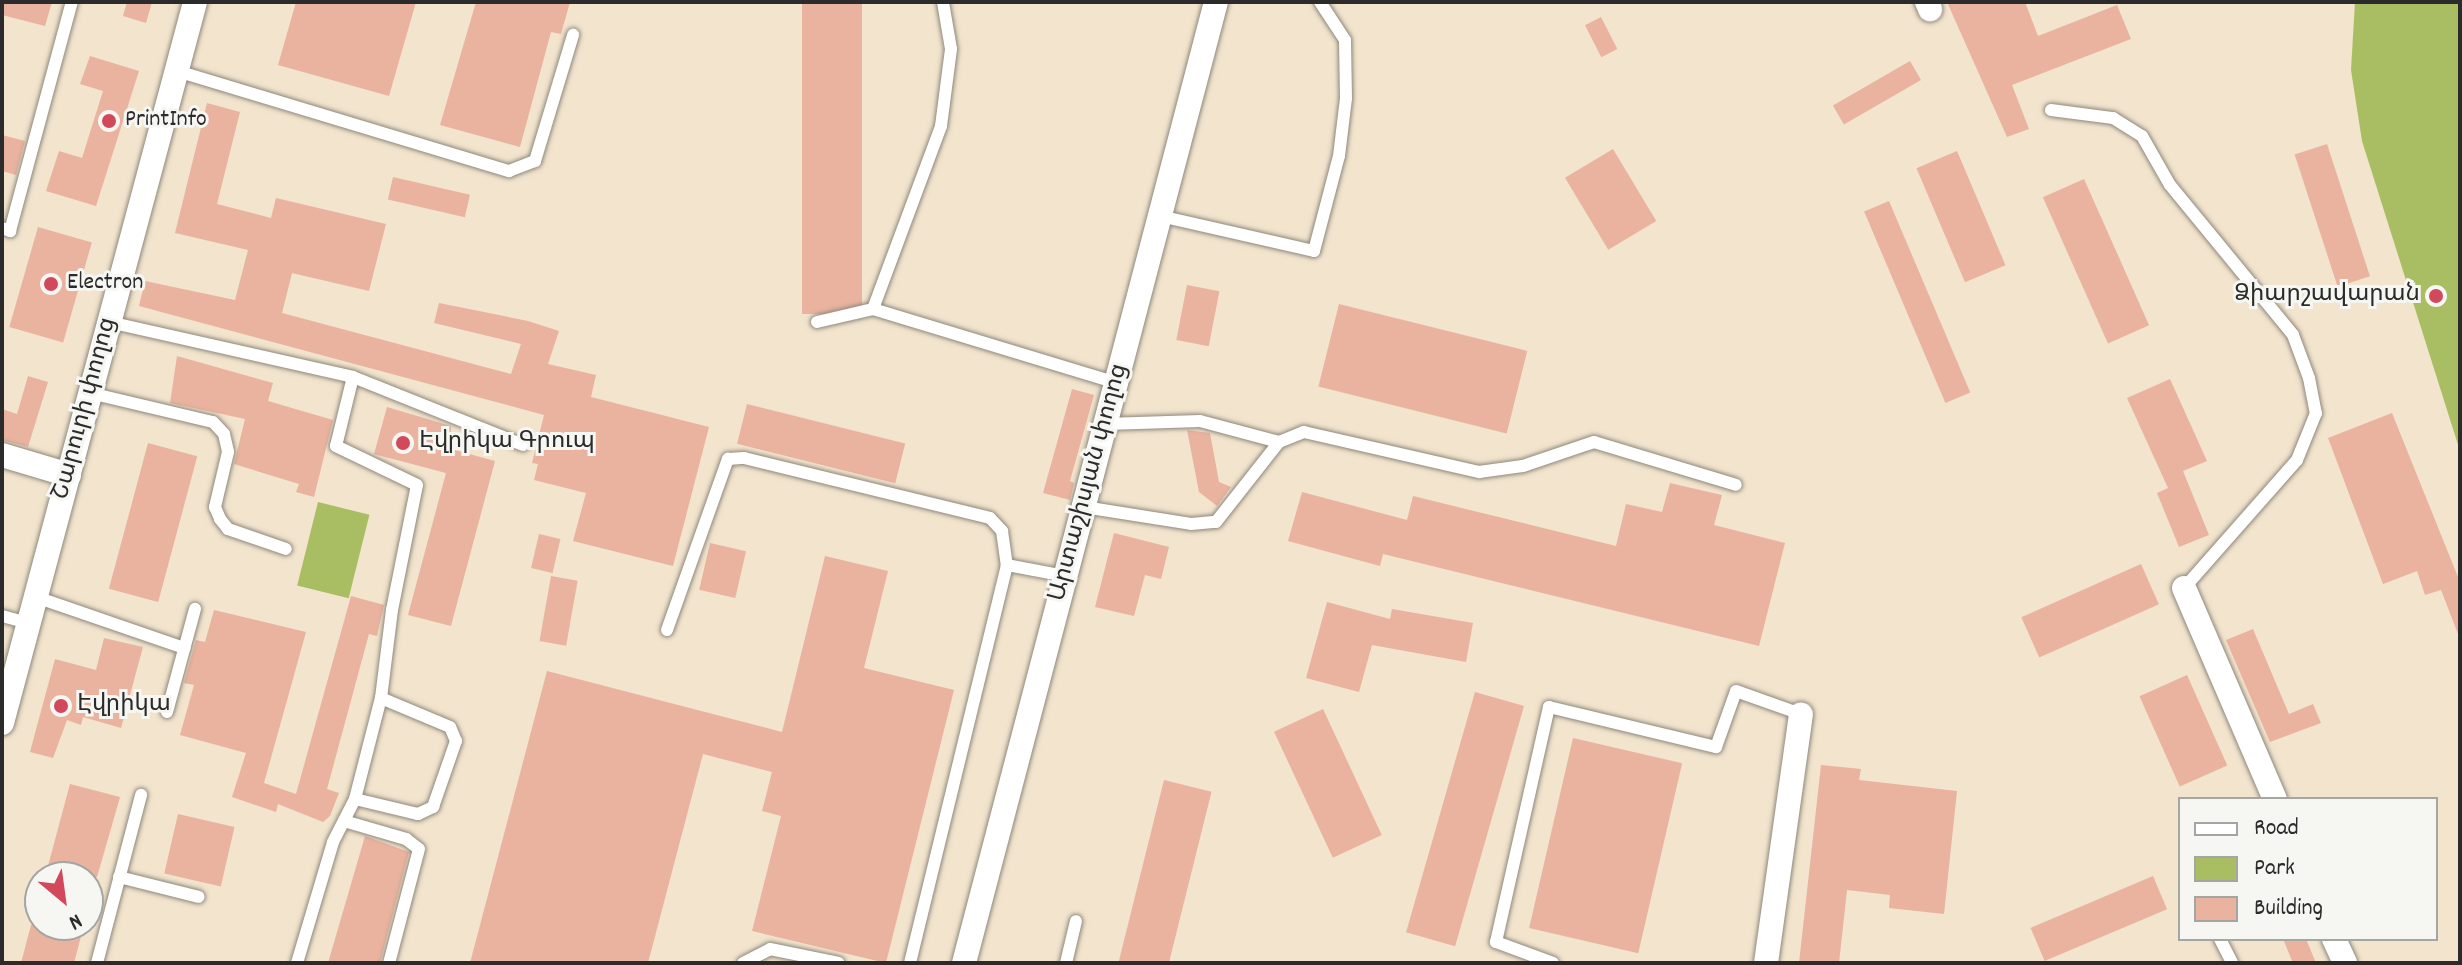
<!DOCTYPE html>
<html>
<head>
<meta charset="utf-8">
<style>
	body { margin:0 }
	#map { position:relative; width:2462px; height:965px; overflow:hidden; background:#f2e4cd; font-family:Dekko,"Noto Sans Armenian",sans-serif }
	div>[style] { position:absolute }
	.green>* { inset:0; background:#a9be62; transform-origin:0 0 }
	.building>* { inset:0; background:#e9b39f; transform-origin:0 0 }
	.roads { filter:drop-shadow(0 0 2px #8e887c) drop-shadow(0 0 2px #8e887c) }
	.lane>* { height:12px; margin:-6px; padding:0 6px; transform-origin:6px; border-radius:6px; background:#fff }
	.street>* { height:24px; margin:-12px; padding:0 12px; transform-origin:12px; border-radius:12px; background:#fff }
	.dots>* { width:22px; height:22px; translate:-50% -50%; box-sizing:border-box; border:4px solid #f6f6f2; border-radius:50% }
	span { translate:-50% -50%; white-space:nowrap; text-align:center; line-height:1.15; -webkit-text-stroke:6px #f6f6f2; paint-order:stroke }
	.poi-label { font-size:24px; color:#2b2b2b }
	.left { translate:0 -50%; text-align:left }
	.right { translate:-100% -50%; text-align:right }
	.street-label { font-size:24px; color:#2b2b2b }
	.frame { position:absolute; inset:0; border:4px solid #2b2b2b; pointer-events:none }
	.legend { position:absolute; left:2178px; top:797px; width:260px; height:144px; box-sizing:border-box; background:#f6f6f2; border:2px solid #a5a5a2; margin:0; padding:10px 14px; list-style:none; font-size:24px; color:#2b2b2b }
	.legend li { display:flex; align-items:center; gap:16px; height:40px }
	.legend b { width:40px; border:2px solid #a5a5a2 }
	.north { position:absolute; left:24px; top:861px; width:80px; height:80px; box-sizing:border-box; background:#f6f6f2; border:2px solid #a5a5a2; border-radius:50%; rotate:151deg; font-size:22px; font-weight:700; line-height:32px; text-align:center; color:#2b2b2b }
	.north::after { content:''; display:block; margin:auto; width:28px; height:36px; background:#d1495b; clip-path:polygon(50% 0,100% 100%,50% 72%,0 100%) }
</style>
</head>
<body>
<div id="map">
	<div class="green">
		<div style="clip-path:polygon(2355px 2px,2460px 2px,2460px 451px,2362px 141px,2351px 70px)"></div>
		<div style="left:318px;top:502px;width:53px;height:86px;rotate:14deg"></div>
	</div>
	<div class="building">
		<div style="clip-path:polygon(2px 2px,52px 2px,45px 26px,2px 15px)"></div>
		<div style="clip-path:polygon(127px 2px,152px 2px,146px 23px,123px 16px)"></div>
		<div style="clip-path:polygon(296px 2px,416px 2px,389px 96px,278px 65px)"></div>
		<div style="clip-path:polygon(476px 2px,570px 2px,561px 34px,551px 32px,520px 147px,440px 125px)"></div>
		<div style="left:802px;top:2px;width:60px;height:312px"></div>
		<div style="clip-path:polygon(1947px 2px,2025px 2px,2038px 36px,2117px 5px,2131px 39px,2012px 85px,2029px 129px,2007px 137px)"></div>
		<div style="left:1601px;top:17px;width:36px;height:18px;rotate:63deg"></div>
		<div style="clip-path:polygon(90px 56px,139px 71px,96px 206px,46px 191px,59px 151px,82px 158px,103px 91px,80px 84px)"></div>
		<div style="left:1910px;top:61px;width:22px;height:89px;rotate:60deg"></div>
		<div style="clip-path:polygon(207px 103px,240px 112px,217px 204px,271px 218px,276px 198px,386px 224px,369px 291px,292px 273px,282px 313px,511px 374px,521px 344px,434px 323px,439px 303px,528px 321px,559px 331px,548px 364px,596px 375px,591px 397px,709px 427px,673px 566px,573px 541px,586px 493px,534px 480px,538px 464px,532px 463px,544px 415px,139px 306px,145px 281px,235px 300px,248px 250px,175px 233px)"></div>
		<div style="clip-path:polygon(2px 135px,25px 141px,16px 175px,2px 171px)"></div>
		<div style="left:2327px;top:144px;width:139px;height:34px;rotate:72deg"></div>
		<div style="left:1613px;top:149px;width:84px;height:56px;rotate:59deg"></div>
		<div style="left:1957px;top:151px;width:124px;height:44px;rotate:67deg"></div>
		<div style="left:393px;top:177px;width:79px;height:23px;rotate:13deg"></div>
		<div style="left:2084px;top:179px;width:160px;height:45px;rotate:66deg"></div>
		<div style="left:1889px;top:201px;width:208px;height:27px;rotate:67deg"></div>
		<div style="left:38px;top:227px;width:56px;height:104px;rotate:16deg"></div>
		<div style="left:1187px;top:285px;width:33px;height:56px;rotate:11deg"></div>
		<div style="left:1339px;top:304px;width:194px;height:85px;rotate:14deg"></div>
		<div style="clip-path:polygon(177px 356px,273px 383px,268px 401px,333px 420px,314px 497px,296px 492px,299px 484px,234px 464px,245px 419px,170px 403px)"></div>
		<div style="clip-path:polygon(28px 376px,48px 382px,28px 447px,2px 440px,2px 409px,17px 414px)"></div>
		<div style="clip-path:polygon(2170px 379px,2207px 461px,2183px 471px,2209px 535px,2179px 547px,2157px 493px,2168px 488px,2127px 398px)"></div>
		<div style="clip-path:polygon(1072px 389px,1094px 395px,1070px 481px,1074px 483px,1070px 500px,1043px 493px)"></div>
		<div style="left:747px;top:404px;width:163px;height:41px;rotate:14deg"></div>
		<div style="clip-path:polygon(387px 407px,451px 426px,451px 449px,495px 461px,451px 626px,408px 615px,446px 473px,374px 454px)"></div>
		<div style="clip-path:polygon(2392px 413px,2460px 582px,2460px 639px,2441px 590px,2425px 595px,2417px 571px,2383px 584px,2328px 438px)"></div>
		<div style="clip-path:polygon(1187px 430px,1210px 433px,1219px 482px,1231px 487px,1217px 506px,1199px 492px)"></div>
		<div style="left:148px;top:443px;width:51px;height:151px;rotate:15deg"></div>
		<div style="clip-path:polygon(1670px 483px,1722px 495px,1714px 525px,1785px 543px,1759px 646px,1383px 554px,1380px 566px,1288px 541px,1302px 492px,1407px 520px,1413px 496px,1616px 546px,1626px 504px,1662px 512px)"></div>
		<div style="clip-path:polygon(1114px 533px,1169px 547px,1161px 579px,1145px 575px,1134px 616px,1095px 607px)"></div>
		<div style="left:539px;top:534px;width:22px;height:35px;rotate:13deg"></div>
		<div style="left:710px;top:543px;width:37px;height:48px;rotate:13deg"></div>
		<div style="clip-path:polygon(825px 556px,888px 571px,864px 668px,954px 690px,886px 963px,752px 931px,781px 816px,762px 811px,772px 772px,703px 754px,648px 963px,470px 963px,547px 671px,782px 732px)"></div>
		<div style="left:2141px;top:564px;width:44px;height:131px;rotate:66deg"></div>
		<div style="left:551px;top:576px;width:27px;height:66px;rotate:10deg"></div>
		<div style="clip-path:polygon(351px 596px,384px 605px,377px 636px,369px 634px,327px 789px,339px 793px,330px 816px,323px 822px,278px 804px,276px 812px,232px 797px,246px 753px,180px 735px,194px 685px,184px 683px,196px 640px,205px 642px,214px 610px,306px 632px,264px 783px,296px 794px)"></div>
		<div style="clip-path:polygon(1327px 602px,1390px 619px,1392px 609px,1473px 623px,1466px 662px,1372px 645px,1359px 692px,1306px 678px)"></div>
		<div style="clip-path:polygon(2253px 629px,2289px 714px,2313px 704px,2321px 723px,2270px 742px,2226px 640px)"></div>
		<div style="clip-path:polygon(104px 638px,143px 647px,121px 728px,83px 717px,81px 725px,67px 720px,53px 758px,30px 752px,55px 659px,96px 670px)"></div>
		<div style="left:2187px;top:675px;width:99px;height:52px;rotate:66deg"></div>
		<div style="left:1475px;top:692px;width:51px;height:250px;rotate:16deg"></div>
		<div style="left:1323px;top:709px;width:139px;height:54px;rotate:65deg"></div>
		<div style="left:1573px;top:738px;width:112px;height:195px;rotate:13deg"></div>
		<div style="clip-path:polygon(1821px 765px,1861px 769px,1859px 780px,1957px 791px,1944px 914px,1889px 908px,1890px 895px,1847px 890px,1839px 963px,1799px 963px)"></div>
		<div style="left:1164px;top:780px;width:49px;height:189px;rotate:14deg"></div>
		<div style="clip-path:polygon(70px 784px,120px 797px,97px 877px,45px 877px)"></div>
		<div style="left:178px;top:814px;width:58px;height:61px;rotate:13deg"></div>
		<div style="clip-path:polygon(365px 836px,409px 852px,380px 963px,328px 963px)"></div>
		<div style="left:2153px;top:876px;width:36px;height:133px;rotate:67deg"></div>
		<div style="clip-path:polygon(31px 925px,84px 925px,74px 963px,21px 963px)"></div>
		<div style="clip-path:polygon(2283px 939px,2306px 939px,2316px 963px,2293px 963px)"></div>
	</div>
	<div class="roads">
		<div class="lane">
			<div style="left:177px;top:71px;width:347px;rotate:16.8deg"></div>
			<div style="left:509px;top:171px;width:28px;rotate:-21deg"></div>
			<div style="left:535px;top:161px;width:132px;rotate:-73.2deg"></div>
			<div style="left:2051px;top:110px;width:63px;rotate:7.4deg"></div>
			<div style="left:2113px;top:118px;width:34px;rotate:32deg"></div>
			<div style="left:2142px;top:136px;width:56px;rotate:60.3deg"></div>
			<div style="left:2170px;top:185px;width:194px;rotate:50.6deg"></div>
			<div style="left:2293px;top:335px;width:46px;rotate:69.6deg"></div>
			<div style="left:2309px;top:378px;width:36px;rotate:79deg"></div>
			<div style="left:2316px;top:413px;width:51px;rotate:112deg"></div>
			<div style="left:2297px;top:460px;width:171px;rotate:131.4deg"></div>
			<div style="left:1160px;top:216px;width:158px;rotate:12.8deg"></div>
			<div style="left:1314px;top:251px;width:98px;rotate:-75.3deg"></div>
			<div style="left:1339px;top:156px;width:58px;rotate:-83.1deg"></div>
			<div style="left:1346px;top:98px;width:58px;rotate:-91deg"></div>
			<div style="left:1345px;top:40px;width:45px;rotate:-123.3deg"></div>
			<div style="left:2px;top:228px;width:9px;rotate:21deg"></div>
			<div style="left:10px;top:231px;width:237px;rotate:-74.9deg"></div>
			<div style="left:873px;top:309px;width:195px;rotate:-69.6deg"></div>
			<div style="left:941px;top:126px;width:78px;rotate:-82.6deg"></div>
			<div style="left:951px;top:49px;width:48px;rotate:-99.7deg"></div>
			<div style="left:109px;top:322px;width:250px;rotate:12.7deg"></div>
			<div style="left:353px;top:377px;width:183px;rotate:21.8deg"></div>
			<div style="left:817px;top:322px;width:57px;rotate:-13.1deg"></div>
			<div style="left:873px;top:309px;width:254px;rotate:16.9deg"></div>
			<div style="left:90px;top:393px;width:126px;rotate:13.3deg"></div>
			<div style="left:213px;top:422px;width:16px;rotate:47deg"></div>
			<div style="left:224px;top:434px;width:18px;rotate:77deg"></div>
			<div style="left:228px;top:452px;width:57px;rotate:103.3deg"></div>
			<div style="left:215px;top:507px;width:13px;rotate:67deg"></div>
			<div style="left:220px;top:519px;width:13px;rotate:51deg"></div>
			<div style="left:228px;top:529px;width:61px;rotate:19deg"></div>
			<div style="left:1106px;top:424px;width:94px;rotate:-1.8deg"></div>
			<div style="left:1200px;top:421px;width:82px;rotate:14.9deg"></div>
			<div style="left:1084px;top:507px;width:108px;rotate:9deg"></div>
			<div style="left:1191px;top:524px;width:25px;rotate:-5deg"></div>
			<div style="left:1216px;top:522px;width:102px;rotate:-51.8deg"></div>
			<div style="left:1279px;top:442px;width:27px;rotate:-22deg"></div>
			<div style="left:1304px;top:432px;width:180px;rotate:12.9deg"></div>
			<div style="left:1479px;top:472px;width:44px;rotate:-7.8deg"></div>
			<div style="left:1523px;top:466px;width:75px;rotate:-18.7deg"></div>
			<div style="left:1594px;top:442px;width:148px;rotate:16.8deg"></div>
			<div style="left:1007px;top:565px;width:59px;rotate:10.7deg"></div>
			<div style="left:36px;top:597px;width:157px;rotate:19deg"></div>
			<div style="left:2px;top:616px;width:28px;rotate:15deg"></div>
			<div style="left:667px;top:630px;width:182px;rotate:-70.4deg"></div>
			<div style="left:728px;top:459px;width:16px;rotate:-4deg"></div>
			<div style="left:744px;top:458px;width:253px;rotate:13.7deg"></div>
			<div style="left:990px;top:518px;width:18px;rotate:47deg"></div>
			<div style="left:1002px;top:531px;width:34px;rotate:82deg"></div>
			<div style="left:1007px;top:565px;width:410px;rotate:103.7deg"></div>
			<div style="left:167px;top:712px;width:107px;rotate:-74.8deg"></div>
			<div style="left:355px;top:799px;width:65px;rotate:13.4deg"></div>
			<div style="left:418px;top:814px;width:17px;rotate:-25deg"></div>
			<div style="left:433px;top:807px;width:70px;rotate:-70.8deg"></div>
			<div style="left:456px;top:741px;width:15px;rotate:-113deg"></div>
			<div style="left:450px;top:727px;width:75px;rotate:-157.2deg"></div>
			<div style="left:344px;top:821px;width:65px;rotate:16.2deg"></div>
			<div style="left:406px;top:839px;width:16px;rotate:38deg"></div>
			<div style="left:419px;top:849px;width:118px;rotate:104.7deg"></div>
			<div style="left:119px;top:877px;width:82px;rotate:14deg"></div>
			<div style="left:2220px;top:939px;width:27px;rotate:63deg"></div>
			<div style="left:97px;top:963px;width:174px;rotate:-75.3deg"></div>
			<div style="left:297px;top:963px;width:126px;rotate:-73.4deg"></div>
			<div style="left:333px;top:842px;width:48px;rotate:-62.9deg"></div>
			<div style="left:355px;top:799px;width:104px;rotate:-75.6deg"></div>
			<div style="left:381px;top:698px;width:89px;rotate:-82.9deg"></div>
			<div style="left:392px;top:610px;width:127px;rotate:-78.7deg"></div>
			<div style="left:417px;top:485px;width:90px;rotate:-154.3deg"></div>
			<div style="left:336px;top:446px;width:71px;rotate:-76.2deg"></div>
			<div style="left:743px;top:963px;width:30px;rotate:-27deg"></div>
			<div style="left:770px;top:949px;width:70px;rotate:11.5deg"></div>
			<div style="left:1066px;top:963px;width:43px;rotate:-76.6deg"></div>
			<div style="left:1553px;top:963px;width:61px;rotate:-159.8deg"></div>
			<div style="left:1496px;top:942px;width:241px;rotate:-77.3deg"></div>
			<div style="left:1549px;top:707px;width:172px;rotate:13.5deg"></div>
			<div style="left:1716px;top:747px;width:59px;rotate:-70.3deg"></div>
			<div style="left:1736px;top:691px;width:69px;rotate:19.5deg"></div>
		</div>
		<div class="street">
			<div style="left:1927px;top:2px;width:8px;rotate:67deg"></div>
			<div style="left:2px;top:455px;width:70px;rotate:16.6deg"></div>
			<div style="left:2184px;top:588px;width:230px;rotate:66.7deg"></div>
			<div style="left:2px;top:723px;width:746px;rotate:-75.01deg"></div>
			<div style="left:2334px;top:939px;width:26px;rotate:65deg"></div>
			<div style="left:964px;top:963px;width:993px;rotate:-75.31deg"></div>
			<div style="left:1766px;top:963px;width:251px;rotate:-82deg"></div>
		</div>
	</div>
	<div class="dots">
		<div style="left:109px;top:121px;background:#d1495b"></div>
		<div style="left:51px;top:284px;background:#d1495b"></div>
		<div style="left:2436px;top:296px;background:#d1495b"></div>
		<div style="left:403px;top:443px;background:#d1495b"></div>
		<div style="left:61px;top:706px;background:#d1495b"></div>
	</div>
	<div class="poi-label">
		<span class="left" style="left:125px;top:121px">PrintInfo</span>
		<span class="left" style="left:67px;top:284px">Electron</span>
		<span class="right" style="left:2420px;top:296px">Ձիարշավարան</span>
		<span class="left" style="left:419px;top:443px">Էվրիկա Գրուպ</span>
		<span class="left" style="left:77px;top:706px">Էվրիկա</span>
	</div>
	<div class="street-label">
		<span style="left:86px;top:409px;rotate:-75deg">Շարուրի փողոց</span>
		<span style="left:1090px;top:483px;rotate:-75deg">Արտաշիսյան փողոց</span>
	</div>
	<div class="frame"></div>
	<ul class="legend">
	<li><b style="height:10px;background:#fff"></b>Road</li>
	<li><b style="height:22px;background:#a9be62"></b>Park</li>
	<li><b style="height:22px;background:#e9b39f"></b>Building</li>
	</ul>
	<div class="north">N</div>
</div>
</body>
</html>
